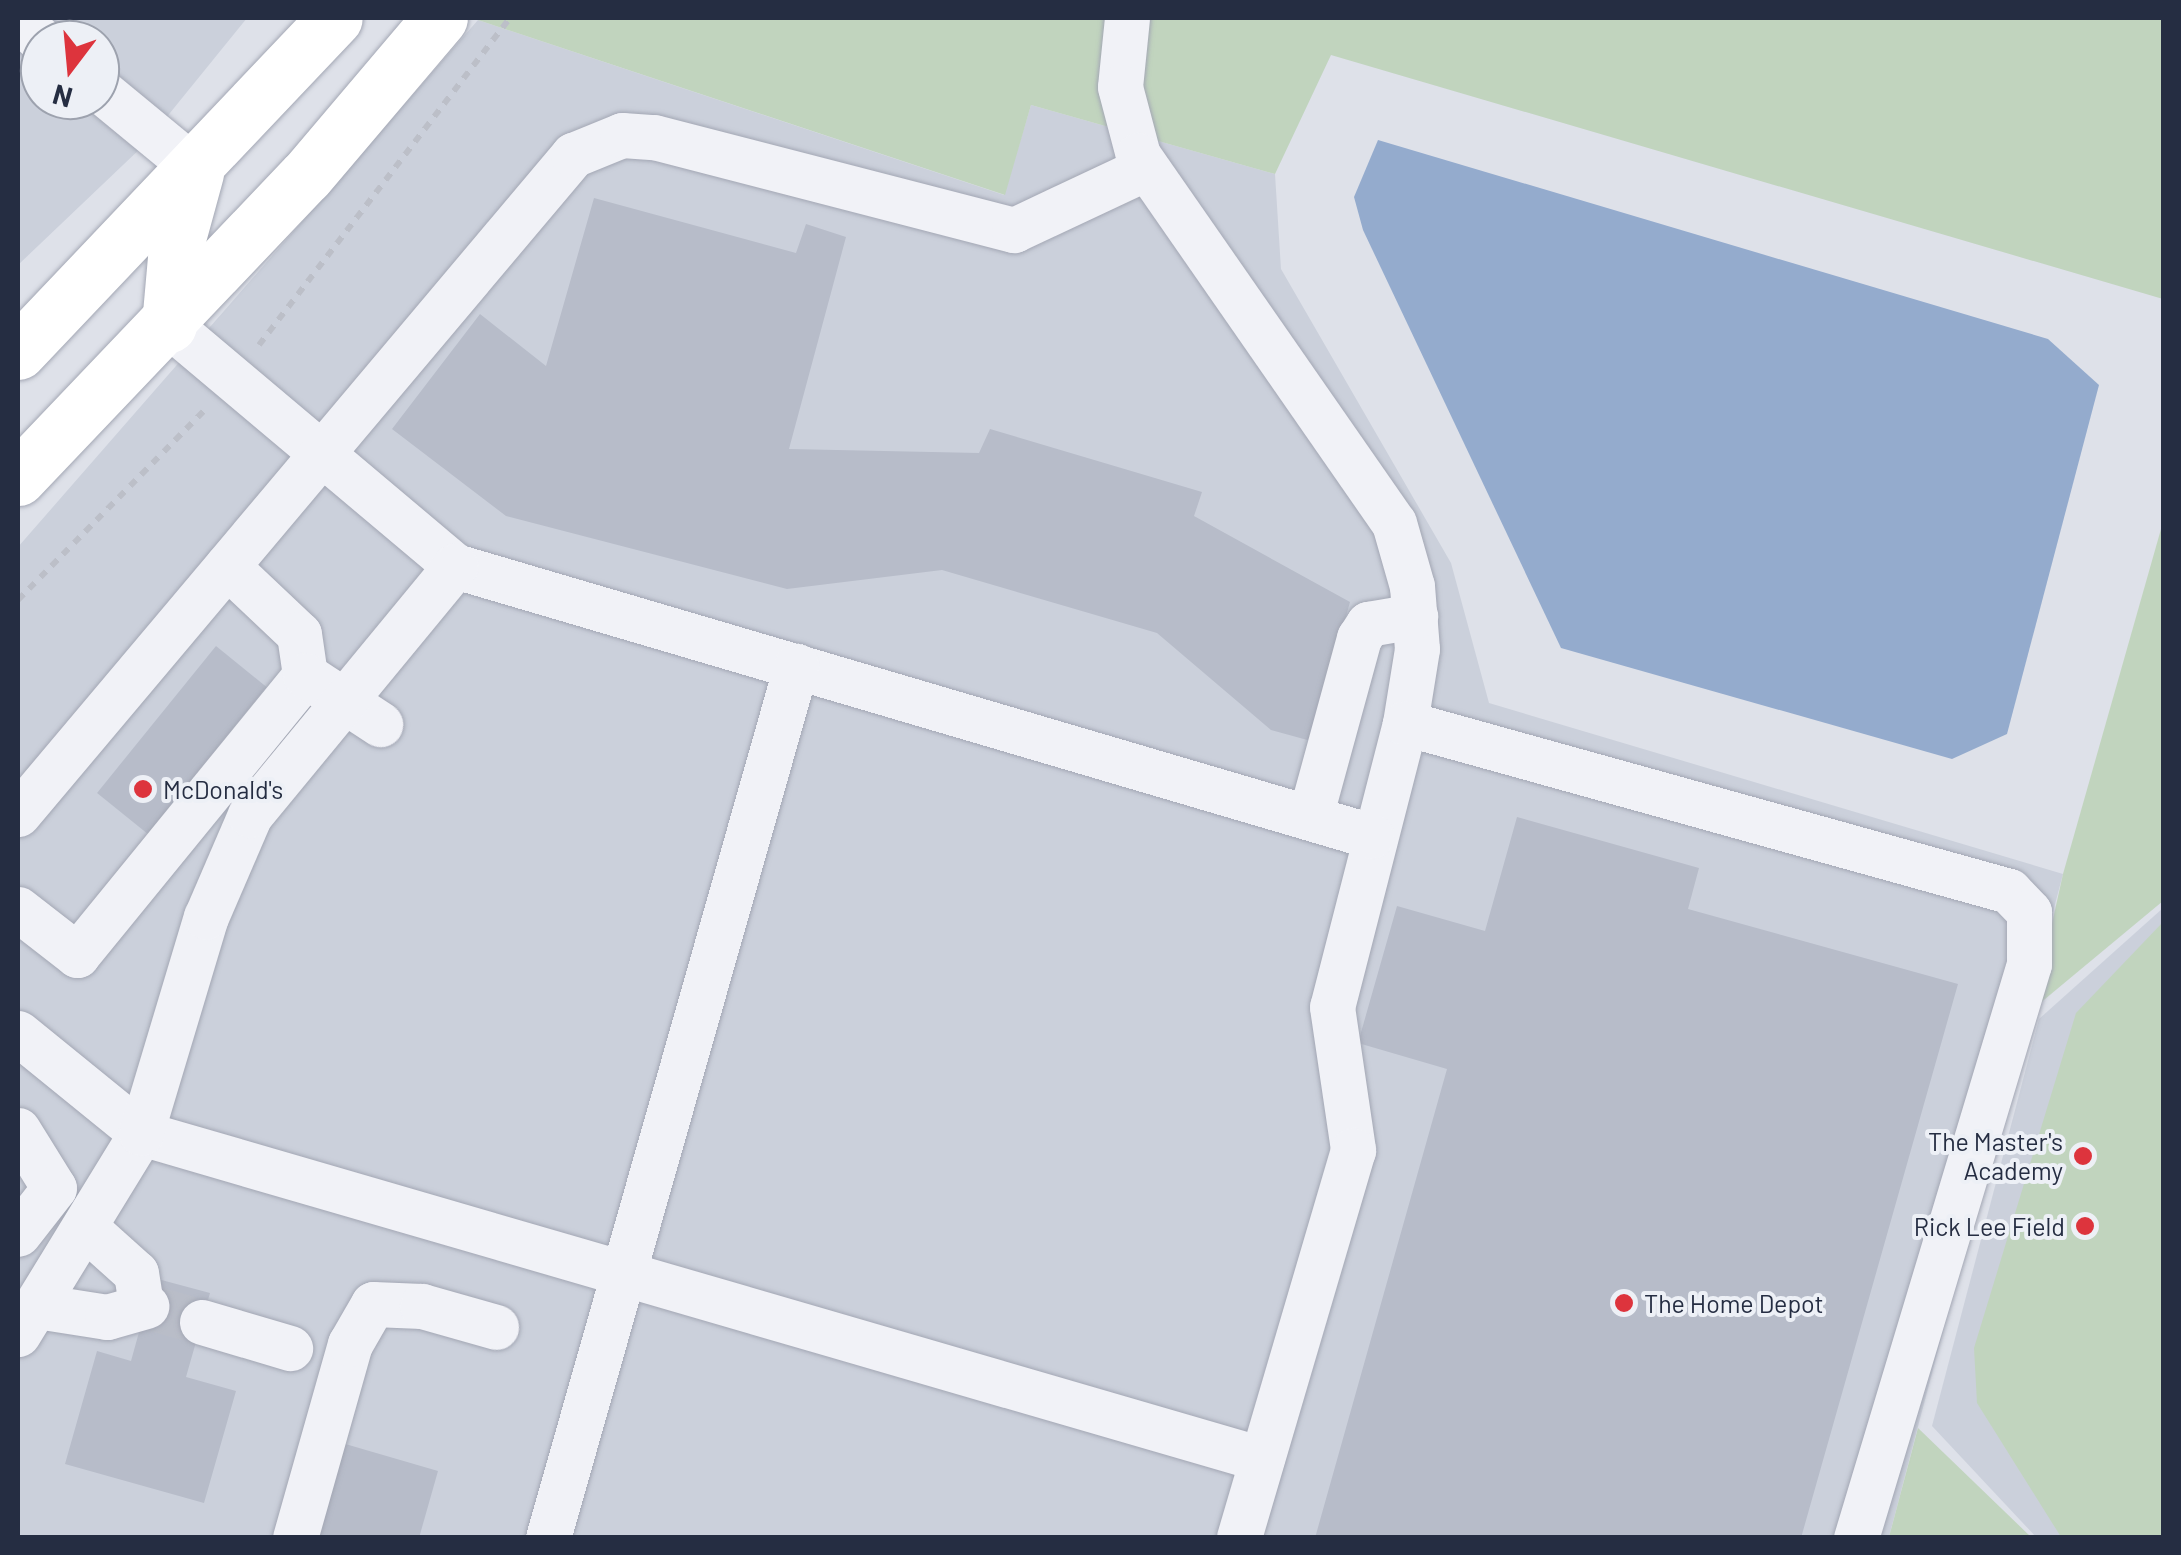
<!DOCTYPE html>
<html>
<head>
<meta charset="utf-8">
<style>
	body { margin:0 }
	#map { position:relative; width:2181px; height:1555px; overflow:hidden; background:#dee1e9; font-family:Barlow,sans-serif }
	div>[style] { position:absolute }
	.built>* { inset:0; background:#cbd0db }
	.green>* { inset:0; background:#c1d4be }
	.water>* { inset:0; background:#94abcd }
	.building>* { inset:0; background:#b7bcc9; transform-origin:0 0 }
	.minor-tunnel>* { height:45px; margin-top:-22.5px; transform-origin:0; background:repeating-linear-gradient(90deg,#b9bdc8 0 45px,transparent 0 67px) }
	.path>* { height:6px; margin-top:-3px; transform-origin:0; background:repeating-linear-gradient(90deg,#bcbfc8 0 8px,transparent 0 16px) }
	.roads { filter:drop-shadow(0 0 2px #a3a7b4) drop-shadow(0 0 2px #a3a7b4) }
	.minor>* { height:45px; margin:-22.5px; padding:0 22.5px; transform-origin:22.5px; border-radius:22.5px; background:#f1f2f7 }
	.major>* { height:55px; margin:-27.5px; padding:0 27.5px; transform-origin:27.5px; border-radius:27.5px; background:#fff }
	.dots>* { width:28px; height:28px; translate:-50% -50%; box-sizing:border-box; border:5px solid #edf0f6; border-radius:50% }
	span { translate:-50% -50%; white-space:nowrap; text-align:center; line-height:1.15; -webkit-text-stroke:8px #edf0f6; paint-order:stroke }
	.poi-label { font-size:25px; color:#252d42 }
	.left { translate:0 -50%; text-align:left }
	.right { translate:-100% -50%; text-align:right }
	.frame { position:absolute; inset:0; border:20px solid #252d42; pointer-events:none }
	.north { position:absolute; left:20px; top:20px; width:100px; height:100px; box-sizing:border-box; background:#edf0f6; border:2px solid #9da2ae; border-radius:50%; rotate:196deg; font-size:28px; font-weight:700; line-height:40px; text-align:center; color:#252d42 }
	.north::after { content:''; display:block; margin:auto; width:35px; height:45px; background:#dd343d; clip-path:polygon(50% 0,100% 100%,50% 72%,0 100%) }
</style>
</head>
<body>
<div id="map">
	<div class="built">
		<div style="clip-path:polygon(evenodd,18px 18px,247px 18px,144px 145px,18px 265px,18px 18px,40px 40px,100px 40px,100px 100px,40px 100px,40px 40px)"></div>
		<div style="clip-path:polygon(478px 20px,1004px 195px,1031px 105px,1275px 174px,1281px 269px,1451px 563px,1489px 703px,2063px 874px,1889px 1537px,18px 1537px,18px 547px)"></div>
		<div style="clip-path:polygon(2163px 908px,2163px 1537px,2036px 1537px,1932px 1426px,2039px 1019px)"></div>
	</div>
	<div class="green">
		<div style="clip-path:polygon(2163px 18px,2163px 299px,1331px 55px,1275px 174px,1031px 105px,1005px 195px,478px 20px)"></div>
		<div style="clip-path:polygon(2163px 522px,2163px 901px,2033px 1009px,2063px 874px)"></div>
		<div style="clip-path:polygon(2163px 922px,2163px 1537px,2061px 1537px,1977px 1403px,1974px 1348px,2076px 1013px)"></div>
		<div style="clip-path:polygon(1918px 1428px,2031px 1537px,1889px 1537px)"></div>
	</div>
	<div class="water">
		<div style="clip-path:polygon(1378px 140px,2048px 339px,2099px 385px,2007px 734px,1952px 759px,1561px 648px,1363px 230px,1354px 197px)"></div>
	</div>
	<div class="building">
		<div style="clip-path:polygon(594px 198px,796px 253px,806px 224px,846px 237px,789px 449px,979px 453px,990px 429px,1202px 492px,1194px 516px,1350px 602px,1311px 741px,1271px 730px,1157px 633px,942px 570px,787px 589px,506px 516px,392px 429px,480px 314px,546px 366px)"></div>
		<div style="left:216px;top:646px;width:65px;height:189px;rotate:39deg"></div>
		<div style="clip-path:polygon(1517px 817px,1699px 868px,1688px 909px,1958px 984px,1801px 1538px,1315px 1538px,1447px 1069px,1358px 1043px,1397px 906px,1485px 931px)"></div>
		<div style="clip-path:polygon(154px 1278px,210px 1293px,186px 1377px,236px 1391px,204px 1503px,65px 1464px,97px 1351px,131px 1361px)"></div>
		<div style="clip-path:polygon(335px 1441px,438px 1471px,419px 1538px,307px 1538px)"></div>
	</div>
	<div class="minor-tunnel">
		<div style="left:146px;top:1306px;width:58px;rotate:15.9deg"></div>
	</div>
	<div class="path">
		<div style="left:259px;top:345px;width:412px;rotate:-52.5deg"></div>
		<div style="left:18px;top:600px;width:268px;rotate:-45.5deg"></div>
	</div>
	<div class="roads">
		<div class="minor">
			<div style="left:1127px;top:18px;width:69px;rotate:95.8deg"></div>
			<div style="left:1120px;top:87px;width:70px;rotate:75.2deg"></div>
			<div style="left:1138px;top:155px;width:448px;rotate:55.2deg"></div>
			<div style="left:1394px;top:523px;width:66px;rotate:74.1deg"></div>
			<div style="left:1412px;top:586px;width:63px;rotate:85.5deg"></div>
			<div style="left:1417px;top:649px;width:75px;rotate:99.2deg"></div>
			<div style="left:1405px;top:723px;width:293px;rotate:104.4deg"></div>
			<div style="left:1332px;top:1007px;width:145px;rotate:81.6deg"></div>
			<div style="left:1353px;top:1150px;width:404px;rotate:106.4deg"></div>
			<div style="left:18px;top:20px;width:30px;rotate:41deg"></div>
			<div style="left:100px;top:90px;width:126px;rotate:39.5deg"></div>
			<div style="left:169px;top:325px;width:374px;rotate:40.1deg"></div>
			<div style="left:455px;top:566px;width:955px;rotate:16.42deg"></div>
			<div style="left:227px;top:566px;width:99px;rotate:43.4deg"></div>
			<div style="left:299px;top:634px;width:41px;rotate:81.7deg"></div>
			<div style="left:1405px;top:723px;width:627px;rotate:15.54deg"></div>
			<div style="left:2009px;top:891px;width:29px;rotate:46deg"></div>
			<div style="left:2029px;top:912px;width:52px;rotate:90deg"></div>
			<div style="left:2029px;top:964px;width:600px;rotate:106.77deg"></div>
			<div style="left:18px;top:814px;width:862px;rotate:-49.9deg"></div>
			<div style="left:573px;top:155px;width:53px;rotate:-22.2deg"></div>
			<div style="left:622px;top:135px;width:32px;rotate:4deg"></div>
			<div style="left:654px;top:137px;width:372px;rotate:14.5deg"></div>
			<div style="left:1014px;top:230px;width:146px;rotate:-25.2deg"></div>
			<div style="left:1310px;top:817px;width:186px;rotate:-74.7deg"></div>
			<div style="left:1359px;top:638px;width:17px;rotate:-57deg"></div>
			<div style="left:1368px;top:624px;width:48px;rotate:-9.7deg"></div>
			<div style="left:18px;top:909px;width:75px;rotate:37.9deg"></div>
			<div style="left:77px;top:955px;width:361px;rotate:-50.8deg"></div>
			<div style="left:305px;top:675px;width:90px;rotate:33.2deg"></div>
			<div style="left:18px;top:1033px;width:159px;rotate:39.1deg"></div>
			<div style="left:141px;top:1133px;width:1167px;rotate:16.22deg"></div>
			<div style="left:18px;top:1130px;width:68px;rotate:58.2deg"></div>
			<div style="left:54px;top:1188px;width:58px;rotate:128deg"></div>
			<div style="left:88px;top:1230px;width:64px;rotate:41.9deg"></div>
			<div style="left:136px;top:1273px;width:31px;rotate:81deg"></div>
			<div style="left:37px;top:1306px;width:71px;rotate:8.9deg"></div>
			<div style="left:107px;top:1317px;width:41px;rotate:-15.8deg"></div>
			<div style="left:202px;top:1322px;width:92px;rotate:16.5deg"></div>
			<div style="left:18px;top:1334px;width:236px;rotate:-58.5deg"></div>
			<div style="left:141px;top:1133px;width:226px;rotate:-73.3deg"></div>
			<div style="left:206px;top:917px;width:111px;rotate:-66.7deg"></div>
			<div style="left:250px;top:815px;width:323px;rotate:-50.5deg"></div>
			<div style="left:295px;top:1538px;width:202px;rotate:-74.2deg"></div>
			<div style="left:350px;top:1344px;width:46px;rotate:-60.1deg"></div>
			<div style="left:373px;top:1304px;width:49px;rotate:2.3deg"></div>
			<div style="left:422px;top:1306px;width:77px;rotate:15.8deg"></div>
			<div style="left:548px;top:1538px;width:907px;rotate:-74.12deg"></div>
		</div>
		<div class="major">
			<div style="left:169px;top:325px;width:79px;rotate:-84.9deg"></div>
			<div style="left:176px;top:246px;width:76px;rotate:-74.7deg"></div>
			<div style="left:18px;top:352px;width:460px;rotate:-46.5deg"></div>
			<div style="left:18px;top:478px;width:417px;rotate:-46.4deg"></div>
			<div style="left:306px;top:176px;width:207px;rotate:-49.7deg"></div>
		</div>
	</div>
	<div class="dots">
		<div style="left:143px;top:789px;background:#dd343d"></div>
		<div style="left:2083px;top:1156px;background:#dd343d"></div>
		<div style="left:2085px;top:1226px;background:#dd343d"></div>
		<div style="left:1624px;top:1303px;background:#dd343d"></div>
	</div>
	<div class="poi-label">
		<span class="left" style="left:163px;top:789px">McDonald's</span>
		<span class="right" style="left:2063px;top:1156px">The Master's<br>Academy</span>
		<span class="right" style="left:2065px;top:1226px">Rick Lee Field</span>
		<span class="left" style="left:1644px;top:1303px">The Home Depot</span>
	</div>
	<div class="frame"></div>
	<div class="north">N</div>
</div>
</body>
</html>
